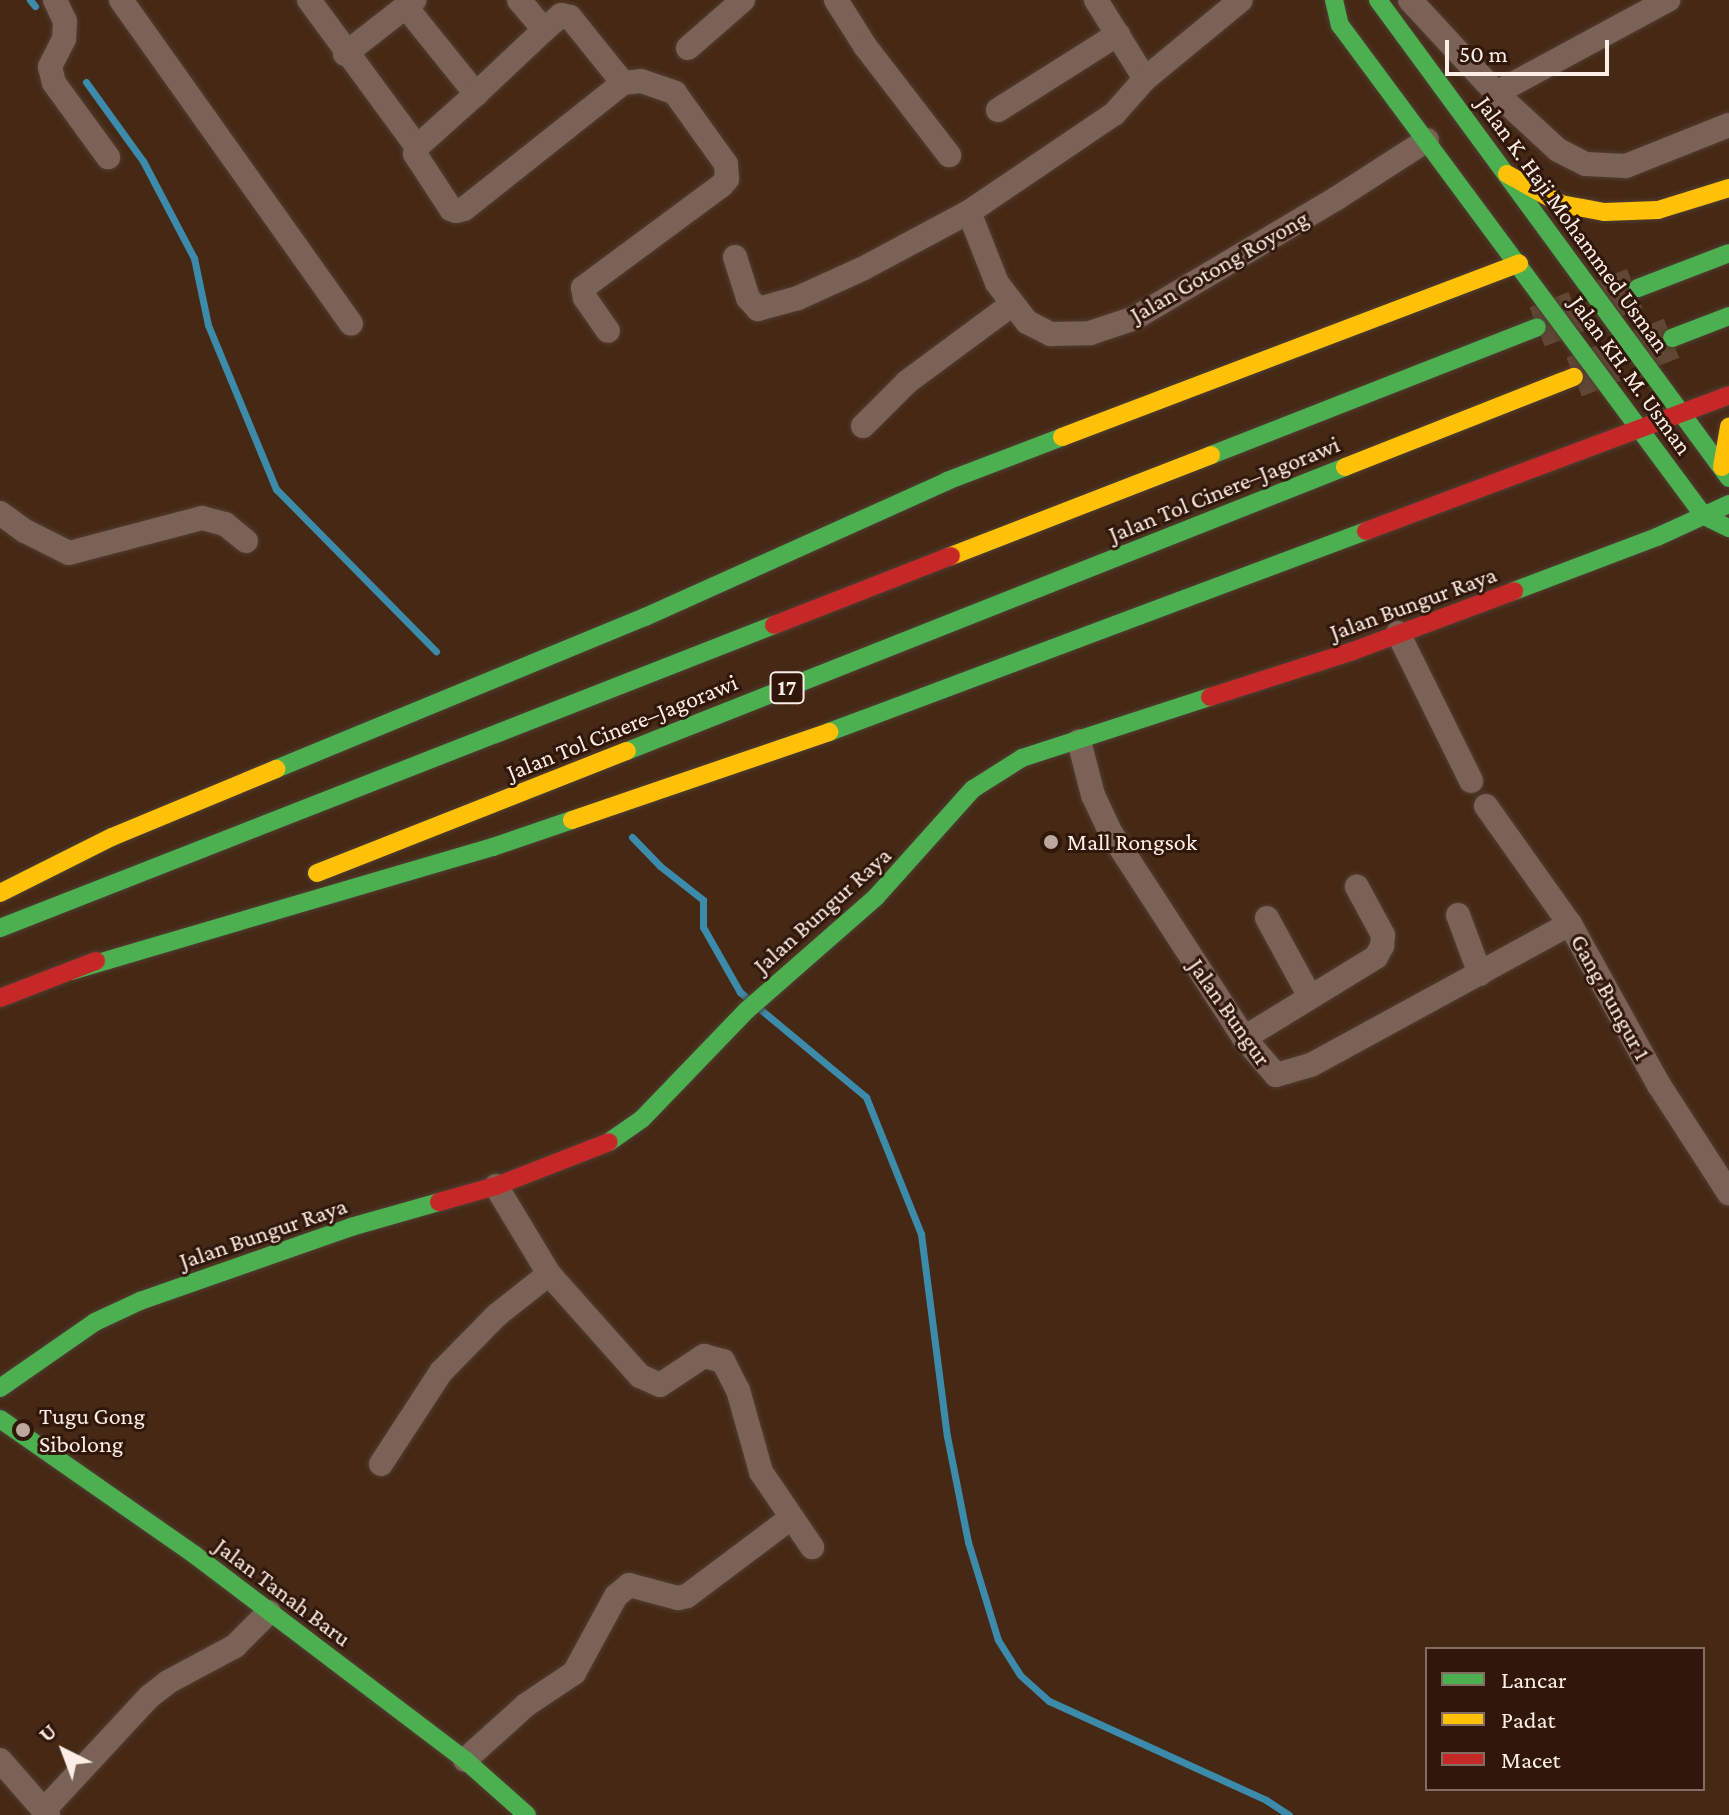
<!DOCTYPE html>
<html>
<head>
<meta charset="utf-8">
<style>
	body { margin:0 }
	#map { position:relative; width:1729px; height:1815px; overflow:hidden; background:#462915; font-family:"Crimson Pro",serif }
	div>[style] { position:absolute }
	.stream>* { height:7px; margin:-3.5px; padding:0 3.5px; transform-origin:3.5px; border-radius:3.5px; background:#3c8baa }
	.highway-tunnel>* { height:42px; margin-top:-21px; transform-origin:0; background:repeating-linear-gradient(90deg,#614734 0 42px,transparent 0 63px) }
	.roads { filter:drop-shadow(0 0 2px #4f3e32) drop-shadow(0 0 2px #4f3e32) }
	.street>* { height:24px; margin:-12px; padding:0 12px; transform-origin:12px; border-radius:12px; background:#7a6356 }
	.fast>* { height:18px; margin:-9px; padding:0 9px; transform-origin:9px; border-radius:9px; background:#4caf50 }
	.slow>* { height:18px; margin:-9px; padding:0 9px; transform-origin:9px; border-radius:9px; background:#ffc107 }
	.jam>* { height:18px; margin:-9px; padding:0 9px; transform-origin:9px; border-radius:9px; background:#c62828 }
	.dots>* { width:22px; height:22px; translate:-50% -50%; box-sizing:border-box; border:4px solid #30170a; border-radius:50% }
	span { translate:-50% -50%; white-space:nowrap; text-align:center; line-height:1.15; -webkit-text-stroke:6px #30170a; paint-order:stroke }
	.shield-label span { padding:2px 6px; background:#30170a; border:2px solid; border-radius:6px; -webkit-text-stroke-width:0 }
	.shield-label { font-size:22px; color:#fceee7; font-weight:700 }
	.street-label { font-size:24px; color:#fceee7 }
	.poi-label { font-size:24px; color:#fceee7 }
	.left { translate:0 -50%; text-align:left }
	.legend { position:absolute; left:1425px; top:1647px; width:280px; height:144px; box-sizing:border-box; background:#30170a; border:2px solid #826d62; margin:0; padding:10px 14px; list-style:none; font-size:24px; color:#fceee7 }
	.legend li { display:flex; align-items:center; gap:16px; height:40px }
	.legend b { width:40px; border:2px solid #826d62 }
	.north { position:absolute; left:24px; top:1711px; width:80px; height:80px; -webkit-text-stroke:6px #30170a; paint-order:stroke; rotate:318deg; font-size:22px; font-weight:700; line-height:32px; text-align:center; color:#fceee7 }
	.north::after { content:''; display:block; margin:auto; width:28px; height:36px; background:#fceee7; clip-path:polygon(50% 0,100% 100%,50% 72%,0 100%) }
	.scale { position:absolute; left:1445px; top:40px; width:164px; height:36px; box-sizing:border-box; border:4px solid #fceee7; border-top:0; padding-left:10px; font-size:24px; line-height:28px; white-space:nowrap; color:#fceee7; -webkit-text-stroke:6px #30170a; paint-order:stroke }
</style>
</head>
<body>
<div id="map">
	<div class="stream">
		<div style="left:30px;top:0;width:8px;rotate:50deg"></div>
		<div style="left:86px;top:82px;width:97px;rotate:54.2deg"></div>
		<div style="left:143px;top:161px;width:110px;rotate:62.3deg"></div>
		<div style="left:194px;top:258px;width:68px;rotate:78.2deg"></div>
		<div style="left:208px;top:325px;width:178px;rotate:67.5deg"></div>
		<div style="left:276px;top:489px;width:228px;rotate:45.4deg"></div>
		<div style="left:632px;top:837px;width:40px;rotate:46deg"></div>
		<div style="left:660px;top:866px;width:55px;rotate:38.3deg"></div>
		<div style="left:703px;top:900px;width:27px;rotate:90deg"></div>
		<div style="left:703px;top:927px;width:75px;rotate:60.4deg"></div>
		<div style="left:740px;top:992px;width:11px;rotate:41deg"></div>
		<div style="left:760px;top:1009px;width:138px;rotate:39.7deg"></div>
		<div style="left:866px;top:1097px;width:148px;rotate:68.1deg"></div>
		<div style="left:921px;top:1234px;width:204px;rotate:82.7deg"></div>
		<div style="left:947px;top:1436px;width:108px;rotate:78.8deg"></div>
		<div style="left:968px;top:1542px;width:102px;rotate:73deg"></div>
		<div style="left:998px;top:1640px;width:41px;rotate:57.8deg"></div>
		<div style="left:1020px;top:1675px;width:39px;rotate:42deg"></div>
		<div style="left:1049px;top:1701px;width:239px;rotate:24.5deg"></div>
		<div style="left:1266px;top:1800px;width:27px;rotate:33deg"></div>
	</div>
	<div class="highway-tunnel">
		<div style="left:1537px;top:327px;width:106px;rotate:-21.5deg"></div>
		<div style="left:1574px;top:377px;width:105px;rotate:-21.7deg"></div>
	</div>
	<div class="roads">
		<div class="street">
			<div style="left:55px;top:0;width:23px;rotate:65deg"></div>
			<div style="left:65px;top:21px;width:18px;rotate:93deg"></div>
			<div style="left:64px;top:39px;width:31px;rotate:117deg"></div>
			<div style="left:50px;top:67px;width:16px;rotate:76deg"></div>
			<div style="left:54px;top:83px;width:92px;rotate:53.9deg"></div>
			<div style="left:121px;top:0;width:397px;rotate:54.6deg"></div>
			<div style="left:309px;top:0;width:182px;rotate:53.7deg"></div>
			<div style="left:519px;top:0;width:39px;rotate:50deg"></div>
			<div style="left:544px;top:30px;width:23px;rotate:-41deg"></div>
			<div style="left:561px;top:15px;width:9px;rotate:13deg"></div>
			<div style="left:570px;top:17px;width:85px;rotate:51.2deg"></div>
			<div style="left:623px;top:83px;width:18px;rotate:-6deg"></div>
			<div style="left:641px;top:81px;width:36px;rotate:19deg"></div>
			<div style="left:675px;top:93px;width:87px;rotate:54.3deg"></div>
			<div style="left:726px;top:164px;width:15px;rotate:86deg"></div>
			<div style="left:727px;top:179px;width:8px;rotate:130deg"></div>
			<div style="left:722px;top:185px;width:173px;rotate:143.5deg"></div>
			<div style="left:583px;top:288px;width:10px;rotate:79deg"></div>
			<div style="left:585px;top:298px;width:40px;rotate:55.1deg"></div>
			<div style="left:836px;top:0;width:54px;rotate:57.8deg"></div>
			<div style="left:865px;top:46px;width:138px;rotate:52.4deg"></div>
			<div style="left:1096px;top:0;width:93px;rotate:58.2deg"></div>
			<div style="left:1410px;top:0;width:127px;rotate:47.2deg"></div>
			<div style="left:1496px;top:93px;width:84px;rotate:42.6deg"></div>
			<div style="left:1558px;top:150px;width:31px;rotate:27deg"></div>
			<div style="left:1586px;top:164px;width:40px;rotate:2.9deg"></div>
			<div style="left:1626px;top:166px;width:111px;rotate:-21.7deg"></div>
			<div style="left:406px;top:7px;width:112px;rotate:51.2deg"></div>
			<div style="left:476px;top:94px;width:79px;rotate:138.1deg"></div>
			<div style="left:417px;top:147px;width:7px;rotate:106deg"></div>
			<div style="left:415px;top:154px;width:66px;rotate:56.8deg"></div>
			<div style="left:451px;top:209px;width:5px;rotate:22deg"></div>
			<div style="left:456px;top:211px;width:8px;rotate:-14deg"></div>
			<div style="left:464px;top:209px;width:203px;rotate:-38.4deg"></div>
			<div style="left:688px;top:48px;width:73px;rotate:-41.1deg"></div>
			<div style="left:345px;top:54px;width:88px;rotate:-38deg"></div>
			<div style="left:1496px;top:93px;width:196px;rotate:-28.4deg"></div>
			<div style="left:476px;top:94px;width:93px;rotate:-43.3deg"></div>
			<div style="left:998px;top:110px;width:142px;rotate:-32.3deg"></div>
			<div style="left:969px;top:212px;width:76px;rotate:68.5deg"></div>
			<div style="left:997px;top:283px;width:49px;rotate:52.4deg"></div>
			<div style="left:1027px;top:322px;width:27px;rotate:27deg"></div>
			<div style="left:1051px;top:334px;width:39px;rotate:-1deg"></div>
			<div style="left:1090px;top:333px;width:47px;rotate:-18.4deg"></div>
			<div style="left:1135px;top:318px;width:235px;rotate:-30.7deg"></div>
			<div style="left:1337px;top:198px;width:107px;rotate:-32.8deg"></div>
			<div style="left:735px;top:257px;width:43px;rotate:72.4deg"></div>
			<div style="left:748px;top:298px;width:15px;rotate:48deg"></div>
			<div style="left:758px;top:309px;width:41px;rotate:-15.4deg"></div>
			<div style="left:798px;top:298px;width:72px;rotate:-24.4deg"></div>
			<div style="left:864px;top:268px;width:119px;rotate:-28.1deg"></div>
			<div style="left:969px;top:212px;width:175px;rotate:-34.1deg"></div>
			<div style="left:1114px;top:114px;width:47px;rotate:-48.5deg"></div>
			<div style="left:1145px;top:79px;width:124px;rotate:-39.5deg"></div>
			<div style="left:863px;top:426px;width:62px;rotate:-45deg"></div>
			<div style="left:907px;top:382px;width:129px;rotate:-36.5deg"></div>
			<div style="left:0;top:513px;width:31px;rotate:36deg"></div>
			<div style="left:25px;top:531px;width:49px;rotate:26.6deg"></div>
			<div style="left:69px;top:553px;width:138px;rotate:-14.7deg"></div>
			<div style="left:202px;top:518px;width:24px;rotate:15deg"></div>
			<div style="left:225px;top:524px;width:27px;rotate:39deg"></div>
			<div style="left:1398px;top:633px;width:165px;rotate:63.7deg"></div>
			<div style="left:1079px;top:741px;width:56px;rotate:75.5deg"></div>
			<div style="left:1093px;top:795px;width:38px;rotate:65deg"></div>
			<div style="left:1109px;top:830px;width:248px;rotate:57deg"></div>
			<div style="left:1244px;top:1038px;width:49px;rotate:49.1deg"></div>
			<div style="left:1276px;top:1075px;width:36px;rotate:-16deg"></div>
			<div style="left:1311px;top:1065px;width:295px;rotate:-28.6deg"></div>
			<div style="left:1486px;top:806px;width:145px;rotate:54.6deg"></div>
			<div style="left:1570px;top:924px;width:184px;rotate:61.1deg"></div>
			<div style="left:1659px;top:1085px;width:129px;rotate:57.1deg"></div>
			<div style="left:1458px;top:915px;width:63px;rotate:69.6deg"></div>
			<div style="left:1267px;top:918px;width:90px;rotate:61.4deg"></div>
			<div style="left:1244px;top:1038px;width:155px;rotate:-31.5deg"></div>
			<div style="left:1376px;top:957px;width:13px;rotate:-61deg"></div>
			<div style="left:1382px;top:946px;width:11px;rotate:-85deg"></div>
			<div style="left:1383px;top:935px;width:55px;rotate:-118.4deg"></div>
			<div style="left:496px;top:1186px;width:103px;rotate:58.9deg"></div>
			<div style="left:549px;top:1274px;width:137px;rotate:48.3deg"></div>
			<div style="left:640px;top:1376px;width:22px;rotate:24deg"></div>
			<div style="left:660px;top:1385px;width:53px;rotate:-33.4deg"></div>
			<div style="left:704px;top:1356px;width:20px;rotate:15deg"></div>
			<div style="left:723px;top:1361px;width:33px;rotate:63deg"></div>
			<div style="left:738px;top:1390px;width:85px;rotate:74.3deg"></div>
			<div style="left:761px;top:1472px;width:91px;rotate:55.8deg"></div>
			<div style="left:381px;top:1464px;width:110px;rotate:-56.9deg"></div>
			<div style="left:441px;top:1372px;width:80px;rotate:-45.5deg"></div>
			<div style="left:497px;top:1315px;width:66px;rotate:-38.3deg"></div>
			<div style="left:0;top:1760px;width:73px;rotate:48.9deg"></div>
			<div style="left:465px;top:1760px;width:82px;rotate:-42deg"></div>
			<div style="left:526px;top:1705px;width:58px;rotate:-33.7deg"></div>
			<div style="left:574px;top:1673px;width:88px;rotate:-61.4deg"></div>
			<div style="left:616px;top:1596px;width:17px;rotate:-40deg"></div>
			<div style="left:629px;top:1585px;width:51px;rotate:14.9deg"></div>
			<div style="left:678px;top:1598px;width:9px;rotate:-13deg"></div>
			<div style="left:687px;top:1596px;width:130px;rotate:-36.9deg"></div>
			<div style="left:44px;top:1810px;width:154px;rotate:-47.1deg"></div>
			<div style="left:149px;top:1697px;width:24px;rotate:-38deg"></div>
			<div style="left:168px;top:1682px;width:76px;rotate:-28.2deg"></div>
			<div style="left:235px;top:1646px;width:48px;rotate:-45deg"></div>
		</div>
		<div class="fast">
			<div style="left:1334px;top:0;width:26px;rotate:77deg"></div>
			<div style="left:1340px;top:25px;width:611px;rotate:53.45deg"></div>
			<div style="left:1704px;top:516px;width:28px;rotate:26deg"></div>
			<div style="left:1378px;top:0;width:593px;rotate:53.71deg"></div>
			<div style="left:1638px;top:288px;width:97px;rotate:-21deg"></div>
			<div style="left:1672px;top:338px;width:61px;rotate:-21.1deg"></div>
			<div style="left:1211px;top:455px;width:350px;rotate:-21.4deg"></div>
			<div style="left:1514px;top:591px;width:153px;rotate:-20.7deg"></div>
			<div style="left:1657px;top:537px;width:79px;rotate:-24.6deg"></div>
			<div style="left:829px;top:732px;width:573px;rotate:-20.52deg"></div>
			<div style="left:627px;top:751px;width:772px;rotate:-21.58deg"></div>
			<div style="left:276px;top:769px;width:399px;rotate:-22.4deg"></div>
			<div style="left:645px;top:617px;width:331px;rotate:-24.2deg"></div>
			<div style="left:947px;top:481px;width:123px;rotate:-20.9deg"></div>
			<div style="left:0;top:928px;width:831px;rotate:-21.38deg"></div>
			<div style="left:71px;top:971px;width:440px;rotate:-16.4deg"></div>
			<div style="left:493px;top:847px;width:83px;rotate:-18.9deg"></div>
			<div style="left:609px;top:1142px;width:40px;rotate:-34.9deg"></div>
			<div style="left:642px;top:1119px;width:151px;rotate:-46.1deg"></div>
			<div style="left:747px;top:1010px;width:171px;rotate:-41.2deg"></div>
			<div style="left:876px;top:897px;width:145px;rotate:-48.1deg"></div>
			<div style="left:973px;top:789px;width:58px;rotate:-32.3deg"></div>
			<div style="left:1022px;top:758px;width:198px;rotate:-18deg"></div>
			<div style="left:0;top:1388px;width:116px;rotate:-34.8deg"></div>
			<div style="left:95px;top:1322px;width:50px;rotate:-25deg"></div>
			<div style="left:140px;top:1301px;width:224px;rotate:-19.3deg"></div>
			<div style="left:351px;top:1227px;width:91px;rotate:-15.9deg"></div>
			<div style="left:0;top:1419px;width:238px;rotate:34.9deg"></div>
			<div style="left:195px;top:1555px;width:339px;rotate:37.2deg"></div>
			<div style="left:465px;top:1760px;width:83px;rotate:41.6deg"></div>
		</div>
		<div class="slow">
			<div style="left:1507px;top:174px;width:62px;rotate:29.1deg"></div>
			<div style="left:1561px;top:204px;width:44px;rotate:10.5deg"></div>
			<div style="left:1604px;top:212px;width:54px;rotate:-2.1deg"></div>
			<div style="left:1658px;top:210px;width:74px;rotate:-17.2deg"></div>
			<div style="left:1062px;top:437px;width:489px;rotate:-20.8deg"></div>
			<div style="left:1345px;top:467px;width:246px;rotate:-21.5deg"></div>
			<div style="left:1722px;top:467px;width:41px;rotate:-80.1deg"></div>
			<div style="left:951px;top:556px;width:279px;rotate:-21.2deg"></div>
			<div style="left:572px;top:820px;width:272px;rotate:-18.9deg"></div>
			<div style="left:317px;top:873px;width:333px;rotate:-21.5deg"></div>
			<div style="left:0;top:893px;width:125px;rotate:-26.6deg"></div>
			<div style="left:112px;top:837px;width:178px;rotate:-22.5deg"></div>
		</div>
		<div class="jam">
			<div style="left:1366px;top:531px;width:388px;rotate:-20.5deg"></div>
			<div style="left:774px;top:625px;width:190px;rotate:-21.3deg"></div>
			<div style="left:1210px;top:697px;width:150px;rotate:-17.8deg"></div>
			<div style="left:1353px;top:651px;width:172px;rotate:-20.4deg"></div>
			<div style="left:0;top:998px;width:103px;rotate:-21.1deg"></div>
			<div style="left:439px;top:1202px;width:59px;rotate:-15.7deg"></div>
			<div style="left:496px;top:1186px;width:121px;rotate:-21.3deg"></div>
		</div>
	</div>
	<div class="dots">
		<div style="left:1051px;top:842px;background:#bca99e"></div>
		<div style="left:23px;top:1430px;background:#bca99e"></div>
	</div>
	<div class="shield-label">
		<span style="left:787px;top:688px">17</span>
	</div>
	<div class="street-label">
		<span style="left:1573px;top:224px;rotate:54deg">Jalan K. Haji Mohammed Usman</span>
		<span style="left:1219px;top:266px;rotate:-30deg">Jalan Gotong Royong</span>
		<span style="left:1631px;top:375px;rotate:54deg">Jalan KH. M. Usman</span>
		<span style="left:1224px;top:489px;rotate:-22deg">Jalan Tol Cinere–Jagorawi</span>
		<span style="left:1413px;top:603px;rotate:-20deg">Jalan Bungur Raya</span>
		<span style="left:622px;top:727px;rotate:-22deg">Jalan Tol Cinere–Jagorawi</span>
		<span style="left:822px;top:910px;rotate:-42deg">Jalan Bungur Raya</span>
		<span style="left:1611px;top:997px;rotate:61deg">Gang Bungur 1</span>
		<span style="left:1230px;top:1012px;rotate:55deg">Jalan Bungur</span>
		<span style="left:263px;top:1233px;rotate:-19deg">Jalan Bungur Raya</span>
		<span style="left:283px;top:1592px;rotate:37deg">Jalan Tanah Baru</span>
	</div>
	<div class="poi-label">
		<span class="left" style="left:1067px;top:842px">Mall Rongsok</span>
		<span class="left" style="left:39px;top:1430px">Tugu Gong<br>Sibolong</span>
	</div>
	<ul class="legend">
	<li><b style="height:10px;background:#4caf50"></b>Lancar</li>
	<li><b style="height:10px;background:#ffc107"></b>Padat</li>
	<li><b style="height:10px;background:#c62828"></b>Macet</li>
	</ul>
	<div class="north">U</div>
	<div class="scale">50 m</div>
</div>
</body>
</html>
